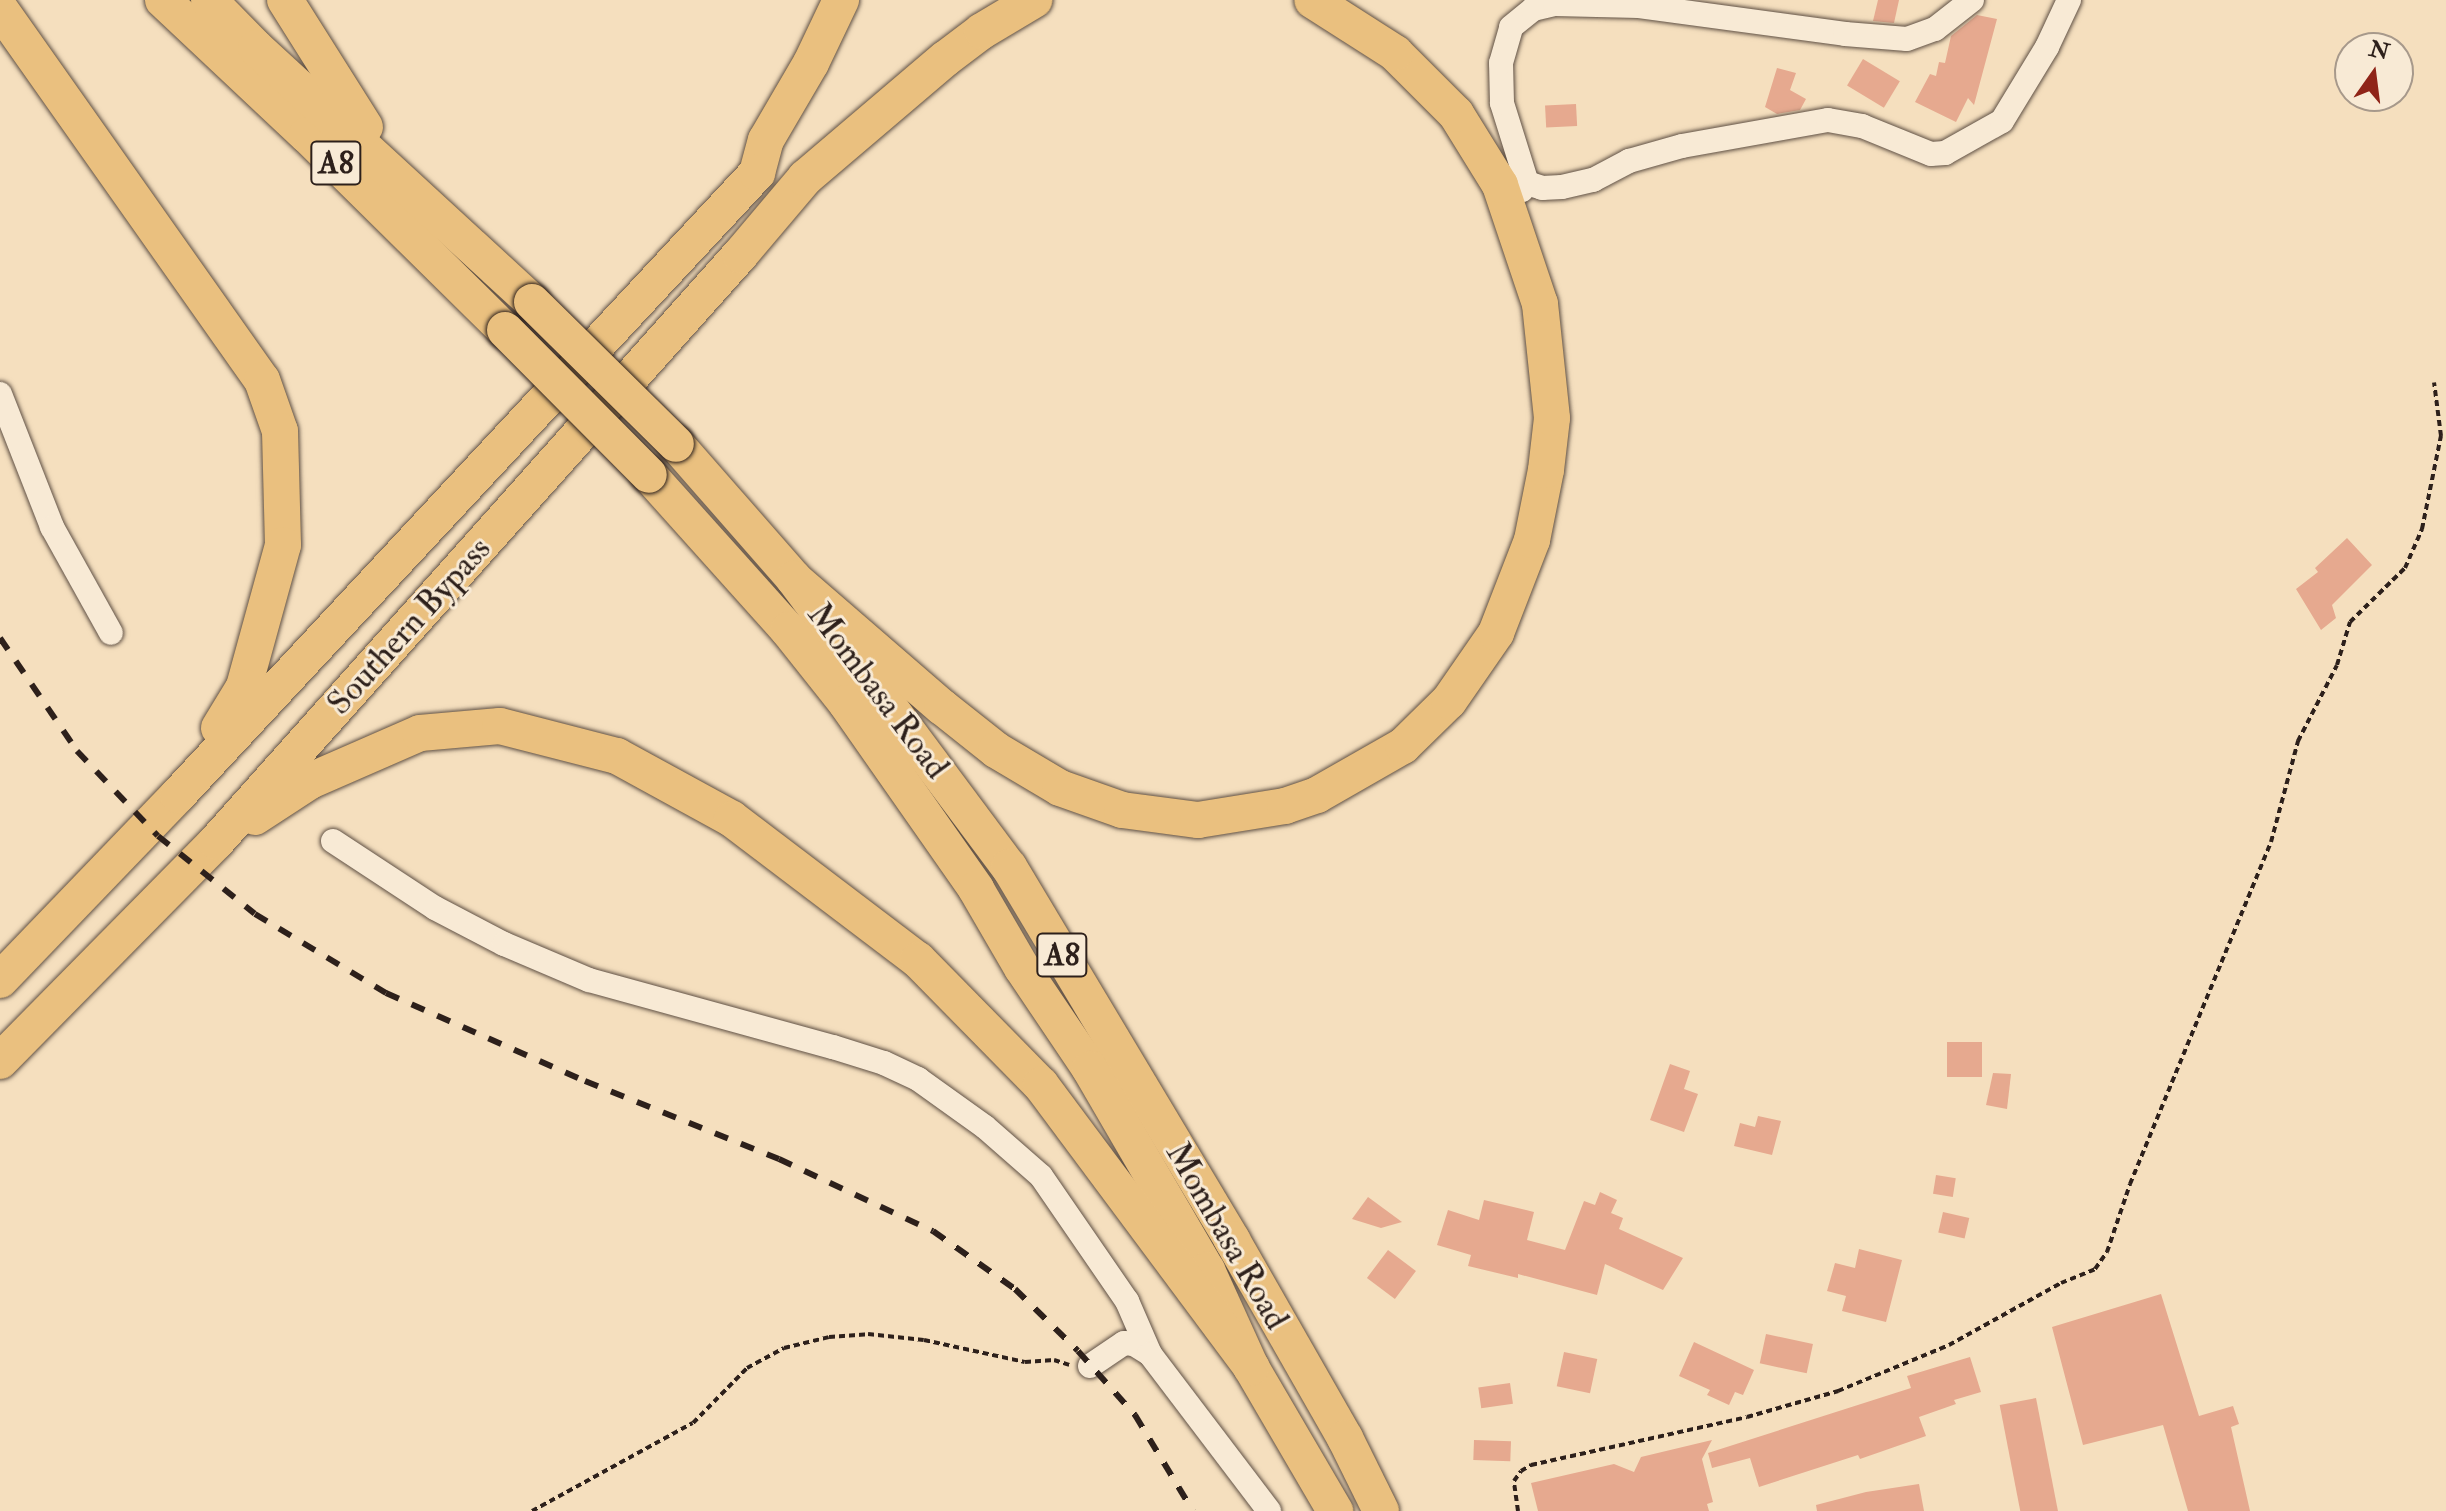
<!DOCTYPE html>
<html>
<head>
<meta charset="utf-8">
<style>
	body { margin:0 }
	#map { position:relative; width:2446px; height:1511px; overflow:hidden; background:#f5dfbe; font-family:"IM FELL Double Pica",serif }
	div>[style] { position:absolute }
	.building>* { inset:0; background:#e6a98f; transform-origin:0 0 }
	.path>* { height:4px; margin-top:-2px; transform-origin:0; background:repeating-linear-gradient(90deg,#2d201b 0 6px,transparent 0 10px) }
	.roads { filter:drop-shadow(0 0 2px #5f5044) drop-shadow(0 0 2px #5f5044) }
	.minor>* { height:24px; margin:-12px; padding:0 12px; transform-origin:12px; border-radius:12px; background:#f8ead5 }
	.highway>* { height:36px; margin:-18px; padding:0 18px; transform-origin:18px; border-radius:18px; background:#eac07f }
	.rail>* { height:6px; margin-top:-3px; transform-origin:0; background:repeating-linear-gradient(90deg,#2d201b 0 14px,transparent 0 28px) }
	.bridges { filter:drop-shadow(0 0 2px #2d201b) drop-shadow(0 0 2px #2d201b) }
	.highway-bridge>* { height:36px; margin:-18px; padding:0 18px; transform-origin:18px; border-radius:18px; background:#eac07f }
	span { translate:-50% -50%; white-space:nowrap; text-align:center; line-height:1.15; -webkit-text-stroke:6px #f8ead5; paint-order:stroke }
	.shield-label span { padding:2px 6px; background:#f8ead5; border:2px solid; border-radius:6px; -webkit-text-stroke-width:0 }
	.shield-label { font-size:32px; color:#2d201b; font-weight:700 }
	.street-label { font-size:34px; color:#2d201b }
	.north { position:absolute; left:2334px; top:32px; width:80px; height:80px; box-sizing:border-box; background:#f8ead5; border:2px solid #a7998b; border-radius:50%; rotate:14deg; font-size:22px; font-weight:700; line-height:32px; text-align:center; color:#2d201b }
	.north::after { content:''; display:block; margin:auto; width:28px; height:36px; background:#8f2418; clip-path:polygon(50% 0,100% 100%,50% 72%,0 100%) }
</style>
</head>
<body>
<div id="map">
	<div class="building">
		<div style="clip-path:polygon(1878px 0,1899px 0,1894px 23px,1873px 21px)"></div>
		<div style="clip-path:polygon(1977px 15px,1997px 19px,1974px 105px,1968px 98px,1956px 122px,1915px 102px,1930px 74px,1936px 76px,1939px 62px,1945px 63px,1951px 36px)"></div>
		<div style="left:1863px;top:59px;width:43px;height:31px;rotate:31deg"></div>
		<div style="clip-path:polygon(1777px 68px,1796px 73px,1790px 90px,1806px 99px,1800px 110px,1777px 114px,1765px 107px)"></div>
		<div style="left:1576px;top:104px;width:22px;height:31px;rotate:87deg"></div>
		<div style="clip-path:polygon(2347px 538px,2372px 565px,2332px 605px,2336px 618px,2321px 630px,2296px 589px,2318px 572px,2315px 568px)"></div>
		<div style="left:1982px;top:1042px;width:35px;height:35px;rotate:90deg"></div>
		<div style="clip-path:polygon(1670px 1064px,1690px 1071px,1684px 1089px,1698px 1094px,1684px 1132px,1650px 1120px)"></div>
		<div style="clip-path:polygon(1993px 1073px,2011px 1074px,2007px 1109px,1986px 1105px)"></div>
		<div style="clip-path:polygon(1758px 1116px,1781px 1121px,1772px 1155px,1734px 1146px,1740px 1123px,1755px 1127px)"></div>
		<div style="left:1936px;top:1175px;width:20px;height:19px;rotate:9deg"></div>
		<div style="clip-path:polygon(1600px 1192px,1617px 1200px,1611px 1213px,1623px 1218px,1619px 1229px,1683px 1258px,1663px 1290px,1605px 1264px,1597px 1295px,1518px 1274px,1518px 1278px,1468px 1266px,1471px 1255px,1437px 1245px,1448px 1210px,1479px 1220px,1484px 1200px,1534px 1212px,1527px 1240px,1565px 1250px,1584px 1201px,1595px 1205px)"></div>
		<div style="clip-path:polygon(1368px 1197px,1402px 1222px,1381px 1228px,1352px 1219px)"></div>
		<div style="left:1943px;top:1212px;width:27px;height:21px;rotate:13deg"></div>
		<div style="clip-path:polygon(1859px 1249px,1902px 1260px,1886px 1322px,1842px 1311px,1846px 1296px,1827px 1291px,1835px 1263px,1855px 1268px)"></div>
		<div style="left:1388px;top:1250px;width:35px;height:35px;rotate:37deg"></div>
		<div style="clip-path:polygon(2161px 1294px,2199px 1416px,2233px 1406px,2239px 1424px,2231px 1427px,2250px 1511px,2188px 1511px,2163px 1425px,2083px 1445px,2052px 1327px)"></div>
		<div style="left:1766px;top:1334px;width:48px;height:30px;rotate:12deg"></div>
		<div style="clip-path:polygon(1694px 1342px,1754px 1370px,1743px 1395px,1735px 1392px,1729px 1405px,1707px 1395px,1710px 1390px,1679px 1376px)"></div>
		<div style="left:1564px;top:1352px;width:34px;height:35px;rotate:12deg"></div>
		<div style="clip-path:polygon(1970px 1357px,1981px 1392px,1954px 1400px,1956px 1404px,1919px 1417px,1926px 1436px,1860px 1459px,1858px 1455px,1759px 1487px,1750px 1458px,1712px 1468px,1708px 1453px,1911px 1388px,1907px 1376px)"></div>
		<div style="left:1510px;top:1383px;width:21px;height:32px;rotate:82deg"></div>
		<div style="left:2036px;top:1398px;width:115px;height:37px;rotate:79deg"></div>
		<div style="left:1474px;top:1440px;width:37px;height:20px;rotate:2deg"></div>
		<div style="clip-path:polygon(1712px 1440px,1702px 1459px,1713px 1502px,1707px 1504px,1709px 1511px,1538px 1511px,1531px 1483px,1614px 1464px,1634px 1472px,1641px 1457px)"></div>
		<div style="clip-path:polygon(1919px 1484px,1924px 1511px,1817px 1511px,1816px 1505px,1866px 1492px)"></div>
	</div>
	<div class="path">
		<div style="left:532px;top:1511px;width:183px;rotate:-28.7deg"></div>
		<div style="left:693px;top:1423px;width:77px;rotate:-45.5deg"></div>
		<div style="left:747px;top:1368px;width:42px;rotate:-28.4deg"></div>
		<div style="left:784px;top:1348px;width:46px;rotate:-13.7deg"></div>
		<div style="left:829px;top:1337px;width:39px;rotate:-4deg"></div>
		<div style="left:868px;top:1334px;width:56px;rotate:6.1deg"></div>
		<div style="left:924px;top:1340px;width:103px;rotate:12.3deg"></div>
		<div style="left:1025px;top:1362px;width:29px;rotate:-4deg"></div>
		<div style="left:1054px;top:1360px;width:16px;rotate:18deg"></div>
		<div style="left:1518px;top:1511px;width:30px;rotate:-98deg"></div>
		<div style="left:1514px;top:1481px;width:12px;rotate:-55deg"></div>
		<div style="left:1521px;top:1471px;width:12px;rotate:-31deg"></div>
		<div style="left:1531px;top:1465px;width:221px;rotate:-12.5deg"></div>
		<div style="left:1747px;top:1417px;width:95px;rotate:-15.9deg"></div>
		<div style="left:1838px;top:1391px;width:120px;rotate:-22.5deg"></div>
		<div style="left:1949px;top:1345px;width:128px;rotate:-29deg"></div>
		<div style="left:2061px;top:1283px;width:37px;rotate:-22deg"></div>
		<div style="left:2095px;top:1269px;width:21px;rotate:-55deg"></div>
		<div style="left:2107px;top:1252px;width:72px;rotate:-71.3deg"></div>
		<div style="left:2130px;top:1184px;width:370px;rotate:-67.6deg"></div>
		<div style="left:2271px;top:842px;width:105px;rotate:-75deg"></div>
		<div style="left:2298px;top:741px;width:85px;rotate:-62.8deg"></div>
		<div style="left:2337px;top:665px;width:45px;rotate:-73.2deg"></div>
		<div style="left:2350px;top:622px;width:77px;rotate:-44.5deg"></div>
		<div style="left:2405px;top:568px;width:43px;rotate:-66.4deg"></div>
		<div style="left:2422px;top:529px;width:95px;rotate:-78.5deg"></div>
		<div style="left:2441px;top:436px;width:54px;rotate:-97.4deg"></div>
	</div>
	<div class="roads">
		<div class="minor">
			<div style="left:1527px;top:183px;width:16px;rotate:18deg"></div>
			<div style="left:1542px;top:188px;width:20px;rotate:-3deg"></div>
			<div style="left:1562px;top:187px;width:32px;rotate:-13deg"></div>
			<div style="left:1593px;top:180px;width:41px;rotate:-27.8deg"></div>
			<div style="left:1629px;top:161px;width:55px;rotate:-15.8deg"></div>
			<div style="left:1682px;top:146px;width:148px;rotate:-10.1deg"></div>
			<div style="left:1828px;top:120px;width:35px;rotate:10deg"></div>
			<div style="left:1862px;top:126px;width:74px;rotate:22.1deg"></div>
			<div style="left:1931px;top:154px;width:14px;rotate:-4deg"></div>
			<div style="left:1945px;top:153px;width:65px;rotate:-29.3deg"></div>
			<div style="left:2002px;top:121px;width:87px;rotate:-58.7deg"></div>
			<div style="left:2047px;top:47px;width:52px;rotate:-64.9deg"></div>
			<div style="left:1503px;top:193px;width:19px;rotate:-9deg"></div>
			<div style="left:1522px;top:190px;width:9px;rotate:-54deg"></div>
			<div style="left:1527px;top:183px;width:84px;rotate:-107.4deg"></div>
			<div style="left:1502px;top:103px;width:40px;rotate:-91.4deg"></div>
			<div style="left:1501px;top:63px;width:37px;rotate:-74deg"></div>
			<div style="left:1511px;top:27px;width:28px;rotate:-39deg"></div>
			<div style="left:1533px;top:9px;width:23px;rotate:-13deg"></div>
			<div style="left:1555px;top:4px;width:84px;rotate:1.4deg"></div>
			<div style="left:1639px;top:6px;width:208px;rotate:7.7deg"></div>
			<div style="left:1845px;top:34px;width:62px;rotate:4.6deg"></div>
			<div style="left:1907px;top:39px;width:30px;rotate:-20deg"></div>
			<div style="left:1935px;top:29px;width:47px;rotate:-38.1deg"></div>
			<div style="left:0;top:394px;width:143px;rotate:68.6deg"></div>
			<div style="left:52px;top:527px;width:121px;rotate:60.9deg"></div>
			<div style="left:333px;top:841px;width:122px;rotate:33.3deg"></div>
			<div style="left:435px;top:908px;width:78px;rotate:27.6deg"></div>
			<div style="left:504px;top:944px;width:92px;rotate:23deg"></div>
			<div style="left:589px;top:980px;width:253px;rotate:15.4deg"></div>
			<div style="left:833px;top:1047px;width:53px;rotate:17.4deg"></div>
			<div style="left:884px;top:1063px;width:38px;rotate:25deg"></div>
			<div style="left:918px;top:1079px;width:82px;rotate:35.6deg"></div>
			<div style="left:985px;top:1127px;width:74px;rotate:41.2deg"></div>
			<div style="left:1041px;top:1176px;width:152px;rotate:55.5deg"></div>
			<div style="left:1127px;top:1301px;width:58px;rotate:66.5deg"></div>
			<div style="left:1090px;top:1366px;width:41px;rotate:-34.1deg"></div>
			<div style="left:1124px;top:1343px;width:10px;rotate:6deg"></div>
			<div style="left:1134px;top:1344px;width:19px;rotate:32deg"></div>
			<div style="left:1150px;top:1354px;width:197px;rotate:52.8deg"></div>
		</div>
		<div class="highway">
			<div style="left:163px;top:0;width:197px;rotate:43.2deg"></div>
			<div style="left:307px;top:135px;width:278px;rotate:44.6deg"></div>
			<div style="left:209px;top:0;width:67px;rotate:45.6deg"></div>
			<div style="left:256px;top:48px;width:375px;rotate:42.6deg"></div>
			<div style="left:285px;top:0;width:150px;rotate:57.8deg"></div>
			<div style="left:0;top:9px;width:454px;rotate:54.8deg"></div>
			<div style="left:262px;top:380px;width:54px;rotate:70.6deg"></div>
			<div style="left:280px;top:431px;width:114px;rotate:88.5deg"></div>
			<div style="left:283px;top:545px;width:147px;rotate:105.4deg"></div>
			<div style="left:244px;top:687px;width:48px;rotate:121.4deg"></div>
			<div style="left:676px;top:444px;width:179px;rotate:48.8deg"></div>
			<div style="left:794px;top:579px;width:359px;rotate:53.3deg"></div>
			<div style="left:1009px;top:867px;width:435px;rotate:59.1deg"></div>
			<div style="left:1232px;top:1240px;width:228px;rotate:60.3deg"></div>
			<div style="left:1345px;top:1438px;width:81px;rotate:63.7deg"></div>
			<div style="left:649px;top:475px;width:208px;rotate:48.1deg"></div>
			<div style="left:788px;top:630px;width:93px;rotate:51.5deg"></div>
			<div style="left:846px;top:703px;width:227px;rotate:55deg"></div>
			<div style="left:976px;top:889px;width:91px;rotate:59.8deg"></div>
			<div style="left:1022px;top:968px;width:122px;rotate:56deg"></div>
			<div style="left:1090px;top:1069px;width:233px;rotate:59.8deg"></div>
			<div style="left:1207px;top:1270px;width:107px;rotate:65.6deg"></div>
			<div style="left:1251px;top:1367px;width:167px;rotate:59.7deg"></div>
			<div style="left:794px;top:579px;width:196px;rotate:40.9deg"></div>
			<div style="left:942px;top:707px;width:69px;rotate:38.5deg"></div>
			<div style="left:996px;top:750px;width:74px;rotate:30.7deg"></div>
			<div style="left:1060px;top:788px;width:66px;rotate:19.5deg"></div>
			<div style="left:1122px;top:810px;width:77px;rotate:7.5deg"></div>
			<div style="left:1198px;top:820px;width:88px;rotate:-9.1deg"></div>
			<div style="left:1285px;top:806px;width:34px;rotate:-19deg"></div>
			<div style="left:1317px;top:795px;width:99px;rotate:-29.7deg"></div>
			<div style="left:1403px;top:746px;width:64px;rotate:-44.4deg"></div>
			<div style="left:1449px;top:701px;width:83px;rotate:-55.3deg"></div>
			<div style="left:1496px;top:633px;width:100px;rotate:-68.8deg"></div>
			<div style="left:1532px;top:540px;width:71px;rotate:-78.7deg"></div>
			<div style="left:1546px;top:470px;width:52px;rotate:-83.4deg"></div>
			<div style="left:1552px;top:418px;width:115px;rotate:-96deg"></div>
			<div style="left:1540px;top:304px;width:126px;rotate:-108.6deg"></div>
			<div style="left:1500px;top:185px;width:84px;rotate:-121.8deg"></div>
			<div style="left:1456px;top:114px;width:86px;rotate:-135deg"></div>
			<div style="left:1395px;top:53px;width:98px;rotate:-147.4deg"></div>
			<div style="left:255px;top:817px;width:66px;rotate:-33.2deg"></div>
			<div style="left:310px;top:781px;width:120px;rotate:-23.6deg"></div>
			<div style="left:420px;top:733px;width:80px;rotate:-5deg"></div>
			<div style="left:500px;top:726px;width:121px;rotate:14.4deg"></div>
			<div style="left:617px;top:756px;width:131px;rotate:28.7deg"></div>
			<div style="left:732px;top:819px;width:233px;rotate:37.2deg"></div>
			<div style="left:918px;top:960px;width:175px;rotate:45.5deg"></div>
			<div style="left:1041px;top:1085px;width:352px;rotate:53.3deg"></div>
			<div style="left:0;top:980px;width:257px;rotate:-46.1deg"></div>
			<div style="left:178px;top:795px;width:850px;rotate:-47.05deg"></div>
			<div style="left:757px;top:173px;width:34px;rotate:-75deg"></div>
			<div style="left:766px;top:140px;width:89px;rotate:-59.7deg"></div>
			<div style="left:811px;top:63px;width:70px;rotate:-64.5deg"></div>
			<div style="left:0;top:1061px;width:308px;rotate:-45.4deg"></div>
			<div style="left:216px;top:842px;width:787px;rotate:-48.25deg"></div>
			<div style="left:740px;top:255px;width:101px;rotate:-49.8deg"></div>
			<div style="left:805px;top:178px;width:184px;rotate:-40.4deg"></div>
			<div style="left:945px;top:59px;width:46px;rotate:-37.1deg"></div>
			<div style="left:982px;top:31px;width:61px;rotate:-30.8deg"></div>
		</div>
	</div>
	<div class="rail">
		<div style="left:0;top:638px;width:137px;rotate:55.7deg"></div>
		<div style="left:77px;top:751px;width:117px;rotate:46.4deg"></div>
		<div style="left:158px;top:836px;width:124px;rotate:38.8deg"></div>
		<div style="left:255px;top:914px;width:153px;rotate:31.1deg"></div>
		<div style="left:386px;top:993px;width:218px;rotate:23.9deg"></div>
		<div style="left:585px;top:1081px;width:209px;rotate:21.9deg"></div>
		<div style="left:779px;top:1159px;width:170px;rotate:25.1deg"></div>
		<div style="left:933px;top:1231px;width:100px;rotate:35.3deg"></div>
		<div style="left:1015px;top:1289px;width:88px;rotate:44.5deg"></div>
		<div style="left:1078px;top:1351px;width:86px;rotate:48.3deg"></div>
		<div style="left:1135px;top:1415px;width:112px;rotate:58.9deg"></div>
	</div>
	<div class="bridges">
		<div class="highway-bridge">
			<div style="left:532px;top:302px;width:202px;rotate:44.6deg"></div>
			<div style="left:505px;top:330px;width:204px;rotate:45.2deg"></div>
		</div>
	</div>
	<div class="shield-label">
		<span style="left:336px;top:163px">A8</span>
		<span style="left:1062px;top:955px">A8</span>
	</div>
	<div class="street-label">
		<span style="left:409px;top:626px;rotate:-48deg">Southern Bypass</span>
		<span style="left:878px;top:691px;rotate:53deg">Mombasa Road</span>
		<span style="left:1227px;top:1236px;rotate:60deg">Mombasa Road</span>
	</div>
	<div class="north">N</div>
</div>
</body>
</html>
